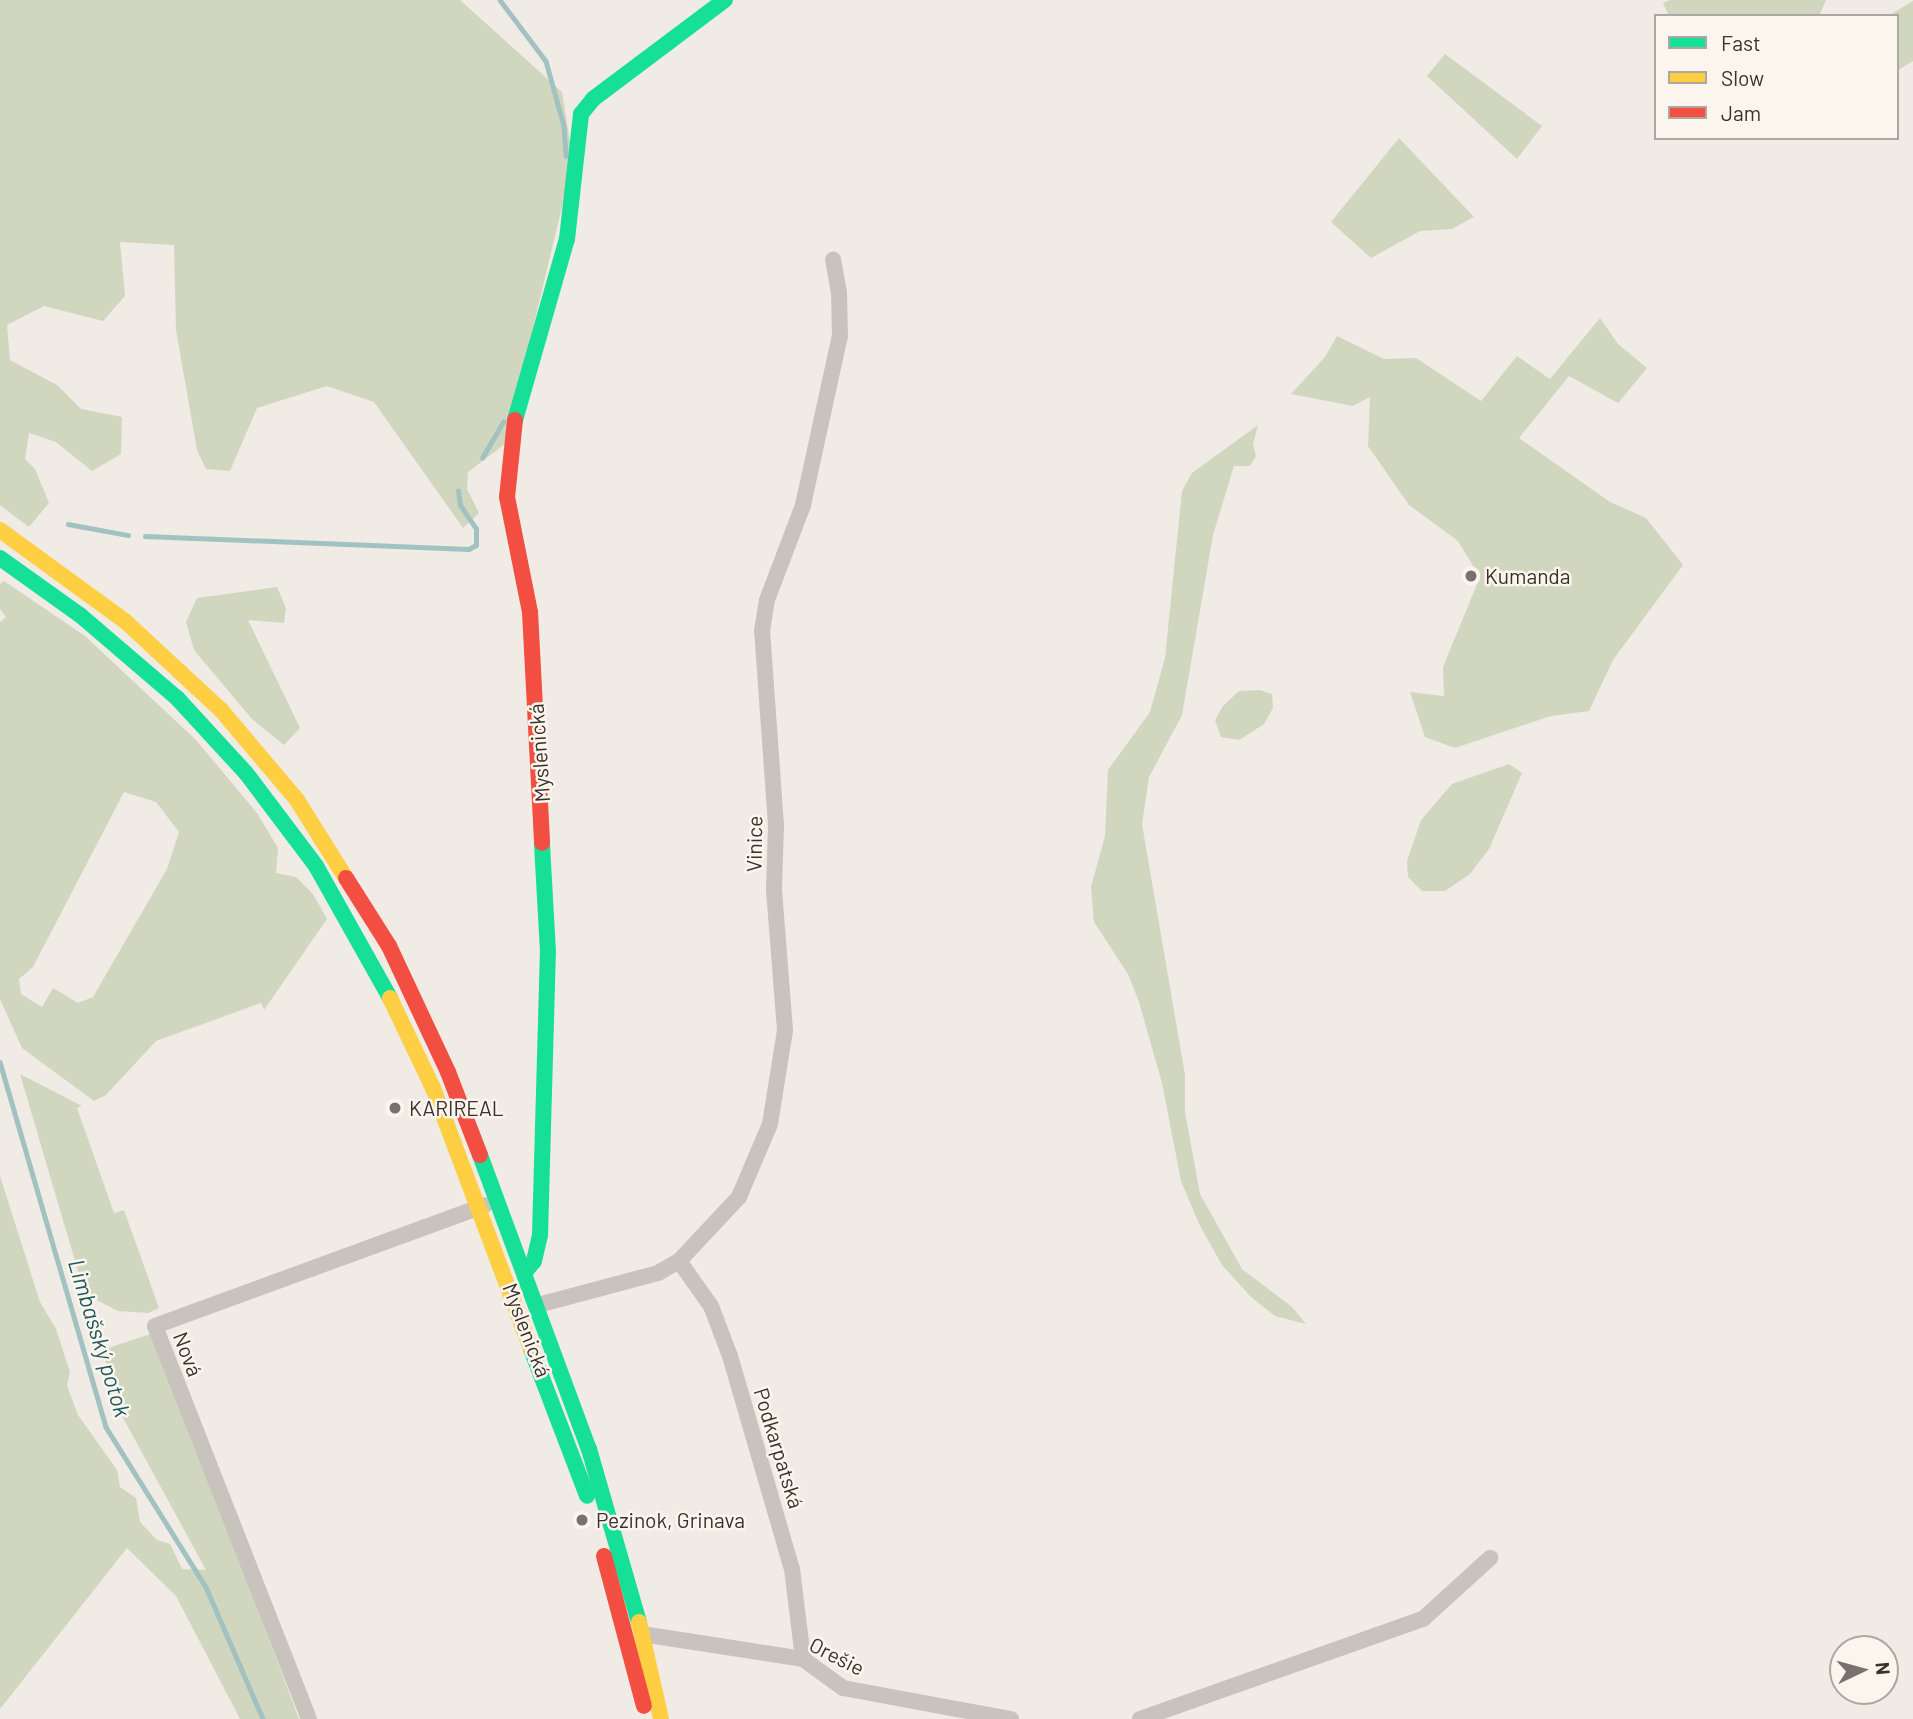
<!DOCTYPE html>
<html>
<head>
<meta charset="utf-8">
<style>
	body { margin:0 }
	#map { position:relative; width:1913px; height:1719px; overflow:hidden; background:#f0ebe5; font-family:Barlow,sans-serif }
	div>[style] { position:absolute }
	.green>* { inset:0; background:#d1d6bf }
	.stream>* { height:4.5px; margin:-2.25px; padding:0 2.25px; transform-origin:2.25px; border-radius:2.25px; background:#a1c2c1 }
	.street>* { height:16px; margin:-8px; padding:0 8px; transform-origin:8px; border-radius:8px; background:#c9c3be }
	.fast>* { height:16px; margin:-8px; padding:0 8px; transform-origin:8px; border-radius:8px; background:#16e098 }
	.slow>* { height:16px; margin:-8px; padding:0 8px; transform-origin:8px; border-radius:8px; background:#ffcf43 }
	.jam>* { height:16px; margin:-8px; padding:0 8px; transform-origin:8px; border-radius:8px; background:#f24e42 }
	.dots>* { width:19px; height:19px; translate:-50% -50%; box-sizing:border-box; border:4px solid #fbf5ee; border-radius:50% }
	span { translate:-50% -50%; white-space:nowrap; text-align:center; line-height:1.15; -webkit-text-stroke:5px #fbf5ee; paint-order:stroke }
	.poi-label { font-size:21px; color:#3b302b }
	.left { translate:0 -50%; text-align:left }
	.street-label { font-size:21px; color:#3b302b }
	.water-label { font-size:23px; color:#1f5a5e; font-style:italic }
	.legend { position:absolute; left:1654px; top:14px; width:245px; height:126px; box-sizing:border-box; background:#fbf5ee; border:2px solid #aea6a0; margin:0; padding:9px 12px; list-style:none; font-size:21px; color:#3b302b }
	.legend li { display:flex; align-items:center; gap:14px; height:35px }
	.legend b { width:35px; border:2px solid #aea6a0 }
	.north { position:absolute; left:1829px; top:1635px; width:70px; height:70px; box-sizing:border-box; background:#fbf5ee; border:2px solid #aea6a0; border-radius:50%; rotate:85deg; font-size:19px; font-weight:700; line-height:28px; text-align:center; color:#3b302b }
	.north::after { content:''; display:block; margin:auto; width:24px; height:32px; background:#7a716c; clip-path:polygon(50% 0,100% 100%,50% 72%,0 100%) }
</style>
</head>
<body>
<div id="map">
	<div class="green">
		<div style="clip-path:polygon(0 0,460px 0,562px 92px,573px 161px,505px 444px,468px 472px,467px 489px,479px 513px,463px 528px,374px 402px,327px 386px,257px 408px,230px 471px,206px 469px,197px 450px,176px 330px,174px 245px,120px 242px,125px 296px,103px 321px,44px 306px,7px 325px,10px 360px,57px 385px,81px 409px,122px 417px,121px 454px,92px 471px,56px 442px,29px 433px,25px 459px,35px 469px,49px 503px,29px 527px,0 505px)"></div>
		<div style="clip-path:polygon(1670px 0,1826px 0,1819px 16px,1669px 16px,1663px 3px)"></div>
		<div style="clip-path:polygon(1913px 1px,1913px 61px,1897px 71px,1897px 16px,1888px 16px)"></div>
		<div style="clip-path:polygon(1445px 54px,1542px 126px,1517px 159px,1427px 76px)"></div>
		<div style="clip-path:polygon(1399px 138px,1474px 217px,1452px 229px,1420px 231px,1371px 258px,1331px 222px)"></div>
		<div style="clip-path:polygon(1600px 318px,1618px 344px,1647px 368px,1618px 403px,1569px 376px,1519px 438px,1610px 502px,1646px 518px,1683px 565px,1613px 660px,1589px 711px,1551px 716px,1455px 748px,1425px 737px,1410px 692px,1444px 696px,1443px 667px,1480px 577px,1458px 541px,1409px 505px,1368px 446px,1370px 397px,1353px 406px,1291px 394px,1325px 357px,1337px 336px,1384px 359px,1416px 358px,1481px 401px,1517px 356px,1550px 379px)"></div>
		<div style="clip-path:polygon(1258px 425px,1253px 444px,1256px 456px,1250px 466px,1234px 466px,1213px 535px,1182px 715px,1149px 777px,1142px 824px,1185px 1075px,1185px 1112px,1200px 1194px,1242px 1269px,1292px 1307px,1306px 1324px,1275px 1316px,1251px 1297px,1222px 1265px,1199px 1224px,1181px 1181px,1162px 1083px,1139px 1002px,1128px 974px,1094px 922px,1091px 887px,1105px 836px,1108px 770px,1150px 712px,1165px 658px,1182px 491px,1192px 473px)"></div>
		<div style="clip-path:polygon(evenodd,4px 581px,85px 636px,196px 740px,257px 813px,278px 848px,276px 873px,296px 877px,313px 894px,327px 919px,264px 1010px,261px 1003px,156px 1041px,106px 1095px,94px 1101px,22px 1048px,0 999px,0 622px,6px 617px,0 609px,0 584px,4px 581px,124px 792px,156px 802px,179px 832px,167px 869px,93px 997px,78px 1003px,53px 988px,42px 1007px,21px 994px,19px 979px,33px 967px,124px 792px)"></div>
		<div style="clip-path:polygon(277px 587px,286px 608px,284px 623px,248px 620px,300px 728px,284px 745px,252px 719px,194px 650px,186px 622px,197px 598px)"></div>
		<div style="clip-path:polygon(1260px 690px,1272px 694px,1273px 708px,1264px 724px,1239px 740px,1221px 737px,1215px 720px,1223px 706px,1239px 691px)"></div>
		<div style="clip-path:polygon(1509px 764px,1522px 773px,1489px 849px,1470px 874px,1445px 891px,1422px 891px,1408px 877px,1407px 861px,1421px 820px,1452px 784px)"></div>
		<div style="clip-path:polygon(20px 1074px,82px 1106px,77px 1108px,114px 1213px,124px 1210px,159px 1308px,148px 1313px,118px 1311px,91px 1297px,78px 1271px)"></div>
		<div style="clip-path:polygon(0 1176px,40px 1302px,56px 1329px,70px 1372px,67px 1386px,78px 1415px,117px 1470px,120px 1487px,136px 1498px,140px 1522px,157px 1540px,170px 1544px,182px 1569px,206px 1570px,122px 1416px,102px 1350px,154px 1333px,299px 1719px,240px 1719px,176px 1596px,127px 1548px,0 1709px)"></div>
	</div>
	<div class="stream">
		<div style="left:500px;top:0;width:76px;rotate:53deg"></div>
		<div style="left:546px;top:61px;width:67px;rotate:74.5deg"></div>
		<div style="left:564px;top:126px;width:30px;rotate:86deg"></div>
		<div style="left:482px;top:458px;width:42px;rotate:-59.7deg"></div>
		<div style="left:68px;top:524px;width:61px;rotate:10.4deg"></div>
		<div style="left:145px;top:536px;width:324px;rotate:2.3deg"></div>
		<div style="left:469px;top:549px;width:8px;rotate:-30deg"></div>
		<div style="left:476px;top:545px;width:16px;rotate:-90deg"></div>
		<div style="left:476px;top:529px;width:29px;rotate:-124deg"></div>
		<div style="left:460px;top:505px;width:14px;rotate:-98deg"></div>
		<div style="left:0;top:1062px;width:380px;rotate:73.8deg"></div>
		<div style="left:106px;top:1427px;width:189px;rotate:58deg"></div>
		<div style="left:206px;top:1587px;width:144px;rotate:66.6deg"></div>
	</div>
	<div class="street">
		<div style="left:679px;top:1261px;width:55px;rotate:54.6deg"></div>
		<div style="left:711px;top:1306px;width:53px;rotate:69.2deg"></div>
		<div style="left:730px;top:1356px;width:222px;rotate:73.8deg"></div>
		<div style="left:792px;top:1569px;width:91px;rotate:83deg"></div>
		<div style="left:538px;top:1305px;width:124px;rotate:-14.9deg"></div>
		<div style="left:658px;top:1273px;width:24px;rotate:-30deg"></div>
		<div style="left:679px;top:1261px;width:88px;rotate:-46.8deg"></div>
		<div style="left:739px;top:1197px;width:79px;rotate:-67deg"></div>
		<div style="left:770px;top:1124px;width:95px;rotate:-80.9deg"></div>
		<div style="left:785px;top:1030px;width:141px;rotate:-94.5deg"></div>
		<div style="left:774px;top:889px;width:64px;rotate:-88.2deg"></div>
		<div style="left:776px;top:825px;width:195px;rotate:-94.1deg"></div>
		<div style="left:762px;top:631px;width:31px;rotate:-81deg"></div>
		<div style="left:767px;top:600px;width:102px;rotate:-69.2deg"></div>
		<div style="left:803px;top:505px;width:173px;rotate:-77.7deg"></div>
		<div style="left:840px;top:336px;width:43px;rotate:-91.3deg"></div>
		<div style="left:839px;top:293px;width:34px;rotate:-100deg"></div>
		<div style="left:642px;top:1634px;width:163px;rotate:8.8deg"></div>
		<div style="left:803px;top:1659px;width:49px;rotate:35.9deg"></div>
		<div style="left:843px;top:1688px;width:171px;rotate:10.5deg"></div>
		<div style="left:309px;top:1719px;width:422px;rotate:-111.4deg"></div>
		<div style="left:155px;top:1326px;width:351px;rotate:-20.1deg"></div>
		<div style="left:1140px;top:1719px;width:300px;rotate:-19.5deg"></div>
		<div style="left:1423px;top:1619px;width:91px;rotate:-42.3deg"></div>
	</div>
	<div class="fast">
		<div style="left:515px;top:420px;width:188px;rotate:-74deg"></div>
		<div style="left:567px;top:239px;width:126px;rotate:-83.6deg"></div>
		<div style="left:581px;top:114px;width:19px;rotate:-51deg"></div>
		<div style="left:593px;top:99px;width:165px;rotate:-36.9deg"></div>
		<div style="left:0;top:558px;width:98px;rotate:35.5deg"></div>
		<div style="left:80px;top:615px;width:128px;rotate:40.6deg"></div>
		<div style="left:177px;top:698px;width:102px;rotate:47.4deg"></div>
		<div style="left:246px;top:773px;width:116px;rotate:53deg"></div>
		<div style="left:316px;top:866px;width:151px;rotate:60.7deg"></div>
		<div style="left:480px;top:1155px;width:314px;rotate:69.7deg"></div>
		<div style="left:589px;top:1449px;width:180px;rotate:73.9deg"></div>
		<div style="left:525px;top:1272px;width:14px;rotate:-51deg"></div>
		<div style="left:534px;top:1261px;width:27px;rotate:-77deg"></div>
		<div style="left:540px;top:1235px;width:283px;rotate:-88.4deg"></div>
		<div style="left:548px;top:952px;width:109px;rotate:-93.2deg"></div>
		<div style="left:531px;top:1349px;width:157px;rotate:69.1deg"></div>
	</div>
	<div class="slow">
		<div style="left:0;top:530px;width:155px;rotate:36.1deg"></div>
		<div style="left:125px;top:621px;width:131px;rotate:42.8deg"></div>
		<div style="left:221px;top:710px;width:118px;rotate:49.8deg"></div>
		<div style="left:297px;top:800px;width:92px;rotate:57.9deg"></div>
		<div style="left:390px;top:998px;width:100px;rotate:64.5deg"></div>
		<div style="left:433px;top:1088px;width:279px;rotate:69.4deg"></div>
		<div style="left:639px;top:1622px;width:99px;rotate:77.2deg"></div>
	</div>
	<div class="jam">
		<div style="left:515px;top:420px;width:77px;rotate:95.9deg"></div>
		<div style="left:507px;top:497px;width:117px;rotate:78.7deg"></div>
		<div style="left:530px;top:612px;width:231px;rotate:87deg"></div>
		<div style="left:346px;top:878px;width:80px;rotate:57.7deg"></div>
		<div style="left:389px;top:946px;width:139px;rotate:64.9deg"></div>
		<div style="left:448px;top:1072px;width:89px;rotate:68.9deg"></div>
		<div style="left:604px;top:1556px;width:155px;rotate:75.1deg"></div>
	</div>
	<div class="dots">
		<div style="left:1471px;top:576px;background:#7a716c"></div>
		<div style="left:395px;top:1108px;background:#7a716c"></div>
		<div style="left:582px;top:1520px;background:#7a716c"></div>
	</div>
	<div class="poi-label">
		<span class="left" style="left:1485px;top:576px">Kumanda</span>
		<span class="left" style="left:409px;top:1108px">KARIREAL</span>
		<span class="left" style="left:596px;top:1520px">Pezinok, Grinava</span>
	</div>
	<div class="street-label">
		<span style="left:539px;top:753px;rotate:-94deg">Myslenická</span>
		<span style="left:754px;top:844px;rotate:-89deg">Vinice</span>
		<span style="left:527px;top:1330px;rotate:69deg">Myslenická</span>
		<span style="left:188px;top:1354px;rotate:69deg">Nová</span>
		<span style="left:779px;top:1448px;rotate:73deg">Podkarpatská</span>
		<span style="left:837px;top:1656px;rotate:27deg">Orešie</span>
	</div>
	<div class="water-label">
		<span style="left:100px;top:1338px;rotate:73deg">Limbašský potok</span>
	</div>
	<ul class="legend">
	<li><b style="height:9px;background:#16e098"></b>Fast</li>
	<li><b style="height:9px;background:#ffcf43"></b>Slow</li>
	<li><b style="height:9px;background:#f24e42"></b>Jam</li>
	</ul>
	<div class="north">N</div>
</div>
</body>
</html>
